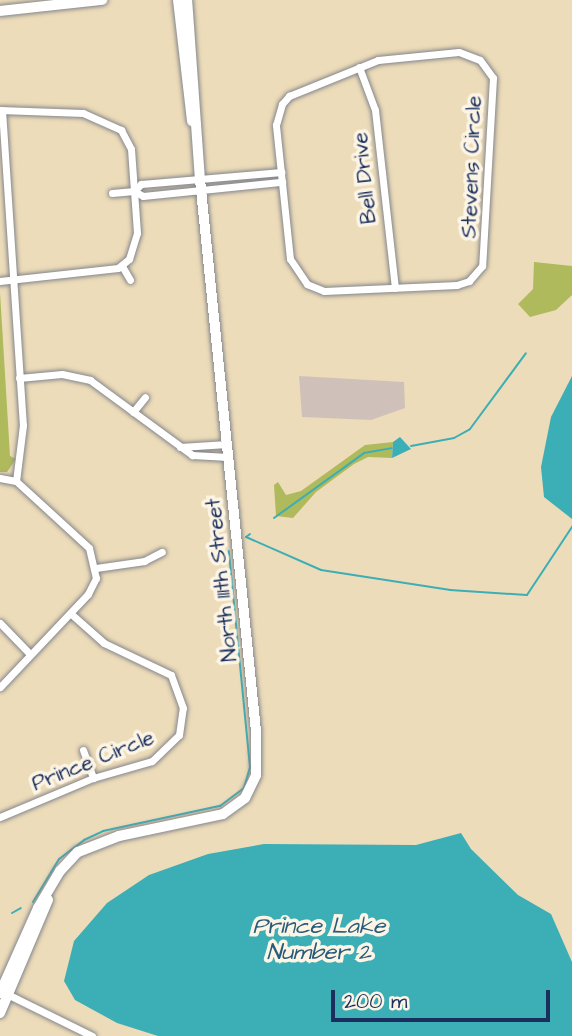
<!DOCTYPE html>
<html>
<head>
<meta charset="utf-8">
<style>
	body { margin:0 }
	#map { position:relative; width:572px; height:1036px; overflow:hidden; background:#eddcb9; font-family:"Architects Daughter",sans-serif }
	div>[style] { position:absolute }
	.industrial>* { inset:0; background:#cfc1ba }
	.green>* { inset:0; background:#afba5c }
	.water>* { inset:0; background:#3caeb5 }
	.stream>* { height:2px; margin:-1px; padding:0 1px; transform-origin:1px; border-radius:1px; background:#3caeb5 }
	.roads { filter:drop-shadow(0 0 2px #84868c) drop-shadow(0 0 2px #84868c) }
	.street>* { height:7px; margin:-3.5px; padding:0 3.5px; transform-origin:3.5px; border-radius:3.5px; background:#fff }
	.secondary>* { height:10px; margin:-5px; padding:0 5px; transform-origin:5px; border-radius:5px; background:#fff }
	span { translate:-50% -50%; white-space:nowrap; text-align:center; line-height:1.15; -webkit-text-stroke:7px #fcf5e5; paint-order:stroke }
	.street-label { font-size:21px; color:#1b2f5e }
	.water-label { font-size:23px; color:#275b7c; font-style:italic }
	.scale { position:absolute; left:331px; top:990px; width:219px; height:32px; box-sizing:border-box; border:4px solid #1b2f5e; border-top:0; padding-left:9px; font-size:21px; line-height:24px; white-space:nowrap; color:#1b2f5e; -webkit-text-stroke:5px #fcf5e5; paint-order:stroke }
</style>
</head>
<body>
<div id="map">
	<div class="industrial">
		<div style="clip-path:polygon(299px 376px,404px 382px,405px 408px,371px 420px,302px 417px)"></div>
	</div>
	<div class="green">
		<div style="clip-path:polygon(534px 262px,572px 266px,572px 295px,556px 310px,530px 317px,518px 304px,533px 289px)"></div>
		<div style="clip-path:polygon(0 292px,10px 456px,16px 459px,7px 472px,0 472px)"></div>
		<div style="clip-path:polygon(393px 442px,392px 458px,368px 457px,354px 464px,316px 492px,293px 518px,276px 516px,274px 485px,278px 482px,286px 495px,301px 491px,365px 445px)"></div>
	</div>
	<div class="water">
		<div style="clip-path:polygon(572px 376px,572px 519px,544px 497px,541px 467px,551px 417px)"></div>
		<div style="clip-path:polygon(400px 437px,411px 449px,392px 458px,393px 442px)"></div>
		<div style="clip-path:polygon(461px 833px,471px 849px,518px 895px,551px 914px,572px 962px,572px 1036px,158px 1036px,117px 1023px,75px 1000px,64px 981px,74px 941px,107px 903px,149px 875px,208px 854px,264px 844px,416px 845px)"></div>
	</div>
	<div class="stream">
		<div style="left:411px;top:446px;width:44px;rotate:-10.5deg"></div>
		<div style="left:454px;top:438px;width:18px;rotate:-29deg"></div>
		<div style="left:470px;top:429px;width:94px;rotate:-53.6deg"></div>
		<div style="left:274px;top:518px;width:111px;rotate:-35.8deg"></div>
		<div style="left:364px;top:453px;width:28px;rotate:-10deg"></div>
		<div style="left:250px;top:534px;width:5px;rotate:143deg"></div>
		<div style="left:246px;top:537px;width:82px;rotate:23.7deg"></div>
		<div style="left:321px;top:570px;width:131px;rotate:8.8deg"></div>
		<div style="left:450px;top:590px;width:77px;rotate:3.7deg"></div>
		<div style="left:527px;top:595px;width:82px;rotate:-56.5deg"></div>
		<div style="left:33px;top:902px;width:50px;rotate:-58.8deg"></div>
		<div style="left:59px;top:859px;width:31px;rotate:-37deg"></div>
		<div style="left:84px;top:840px;width:21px;rotate:-25deg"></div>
		<div style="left:103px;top:831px;width:120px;rotate:-12.1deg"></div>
		<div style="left:220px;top:806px;width:30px;rotate:-37deg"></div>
		<div style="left:244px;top:788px;width:22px;rotate:-74deg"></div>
		<div style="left:250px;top:767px;width:217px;rotate:-95.6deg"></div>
		<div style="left:12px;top:913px;width:10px;rotate:-29deg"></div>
	</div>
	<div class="roads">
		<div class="street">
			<div style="left:459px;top:52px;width:22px;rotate:21deg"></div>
			<div style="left:480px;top:60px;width:22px;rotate:54deg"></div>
			<div style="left:493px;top:78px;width:188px;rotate:93.3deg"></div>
			<div style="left:482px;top:266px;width:20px;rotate:131deg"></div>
			<div style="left:469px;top:281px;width:13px;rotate:162deg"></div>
			<div style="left:457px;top:285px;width:133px;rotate:177.4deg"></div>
			<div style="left:324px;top:291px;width:18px;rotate:-158deg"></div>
			<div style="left:307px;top:284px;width:30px;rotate:-124deg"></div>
			<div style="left:290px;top:259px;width:135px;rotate:-96deg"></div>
			<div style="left:276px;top:125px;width:22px;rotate:-74deg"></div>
			<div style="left:282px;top:104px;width:11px;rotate:-49deg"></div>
			<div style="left:289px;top:96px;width:96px;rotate:-22deg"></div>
			<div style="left:378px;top:60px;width:81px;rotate:-5.6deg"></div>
			<div style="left:359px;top:67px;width:46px;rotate:69.6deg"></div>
			<div style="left:375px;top:110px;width:179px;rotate:83.6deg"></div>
			<div style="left:0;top:110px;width:83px;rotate:2.1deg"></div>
			<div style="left:83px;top:113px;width:42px;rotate:24.1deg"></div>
			<div style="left:121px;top:130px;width:21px;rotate:62deg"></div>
			<div style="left:131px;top:149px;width:84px;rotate:85.9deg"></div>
			<div style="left:137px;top:233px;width:27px;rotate:107deg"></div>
			<div style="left:129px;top:259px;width:14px;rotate:141deg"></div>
			<div style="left:118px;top:268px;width:119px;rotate:173.7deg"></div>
			<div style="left:2px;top:110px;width:316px;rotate:86.2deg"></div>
			<div style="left:23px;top:425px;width:56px;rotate:97.1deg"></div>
			<div style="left:134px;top:191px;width:10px;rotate:-45deg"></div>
			<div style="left:141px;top:184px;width:141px;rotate:-4.9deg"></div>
			<div style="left:112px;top:193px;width:22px;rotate:-5deg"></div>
			<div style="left:134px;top:191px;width:10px;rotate:29deg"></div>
			<div style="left:143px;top:196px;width:140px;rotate:-5.8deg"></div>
			<div style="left:122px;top:266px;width:16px;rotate:60deg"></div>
			<div style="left:19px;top:378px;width:43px;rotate:-5.3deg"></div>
			<div style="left:62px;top:374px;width:29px;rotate:12deg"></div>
			<div style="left:90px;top:380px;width:127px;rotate:36.3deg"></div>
			<div style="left:192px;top:455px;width:36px;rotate:3deg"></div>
			<div style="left:133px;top:412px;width:19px;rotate:-51deg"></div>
			<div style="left:180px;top:447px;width:47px;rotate:-3.7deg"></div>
			<div style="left:0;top:478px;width:16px;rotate:11deg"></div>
			<div style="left:16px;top:481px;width:99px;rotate:42.5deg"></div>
			<div style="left:89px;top:548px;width:31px;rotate:77deg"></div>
			<div style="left:96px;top:578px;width:18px;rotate:117deg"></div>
			<div style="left:88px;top:594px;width:128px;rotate:133.4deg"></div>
			<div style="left:96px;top:568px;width:49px;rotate:-8.3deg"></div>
			<div style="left:144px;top:561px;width:20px;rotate:-27deg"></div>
			<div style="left:0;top:623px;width:42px;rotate:46deg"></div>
			<div style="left:83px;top:750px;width:30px;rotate:70deg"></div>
			<div style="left:0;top:817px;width:101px;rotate:-22.8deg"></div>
			<div style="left:93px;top:778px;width:61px;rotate:-16.1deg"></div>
			<div style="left:152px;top:761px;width:37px;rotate:-44deg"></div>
			<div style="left:179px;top:735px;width:27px;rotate:-82deg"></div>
			<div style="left:183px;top:708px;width:35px;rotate:-110deg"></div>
			<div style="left:171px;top:675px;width:74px;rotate:-154.5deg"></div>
			<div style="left:104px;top:643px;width:45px;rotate:-138.6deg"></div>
			<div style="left:5px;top:993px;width:97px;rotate:26.3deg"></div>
		</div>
		<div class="secondary">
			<div style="left:178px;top:0;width:122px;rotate:83.4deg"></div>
			<div style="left:0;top:11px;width:103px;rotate:-6.2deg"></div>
			<div style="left:0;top:993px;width:93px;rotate:-65.9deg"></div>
			<div style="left:38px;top:908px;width:43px;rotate:-59.3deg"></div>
			<div style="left:60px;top:871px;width:26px;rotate:-47deg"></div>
			<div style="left:78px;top:852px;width:44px;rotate:-21.3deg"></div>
			<div style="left:119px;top:836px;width:106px;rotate:-11.9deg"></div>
			<div style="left:223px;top:814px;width:27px;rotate:-36deg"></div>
			<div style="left:245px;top:798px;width:25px;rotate:-64deg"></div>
			<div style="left:256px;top:775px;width:44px;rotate:-90deg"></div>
			<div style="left:256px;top:731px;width:554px;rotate:-95.8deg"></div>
			<div style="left:200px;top:180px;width:180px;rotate:-94.1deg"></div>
			<div style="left:0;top:1013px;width:123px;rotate:-67deg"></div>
		</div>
	</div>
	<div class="street-label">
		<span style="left:472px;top:167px;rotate:-88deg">Stevens Circle</span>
		<span style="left:365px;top:178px;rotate:-96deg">Bell Drive</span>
		<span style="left:222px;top:580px;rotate:-96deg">North 111th Street</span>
		<span style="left:93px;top:761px;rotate:-22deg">Prince Circle</span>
	</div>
	<div class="water-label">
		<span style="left:319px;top:939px">Prince Lake<br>Number 2</span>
	</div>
	<div class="scale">200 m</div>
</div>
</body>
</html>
